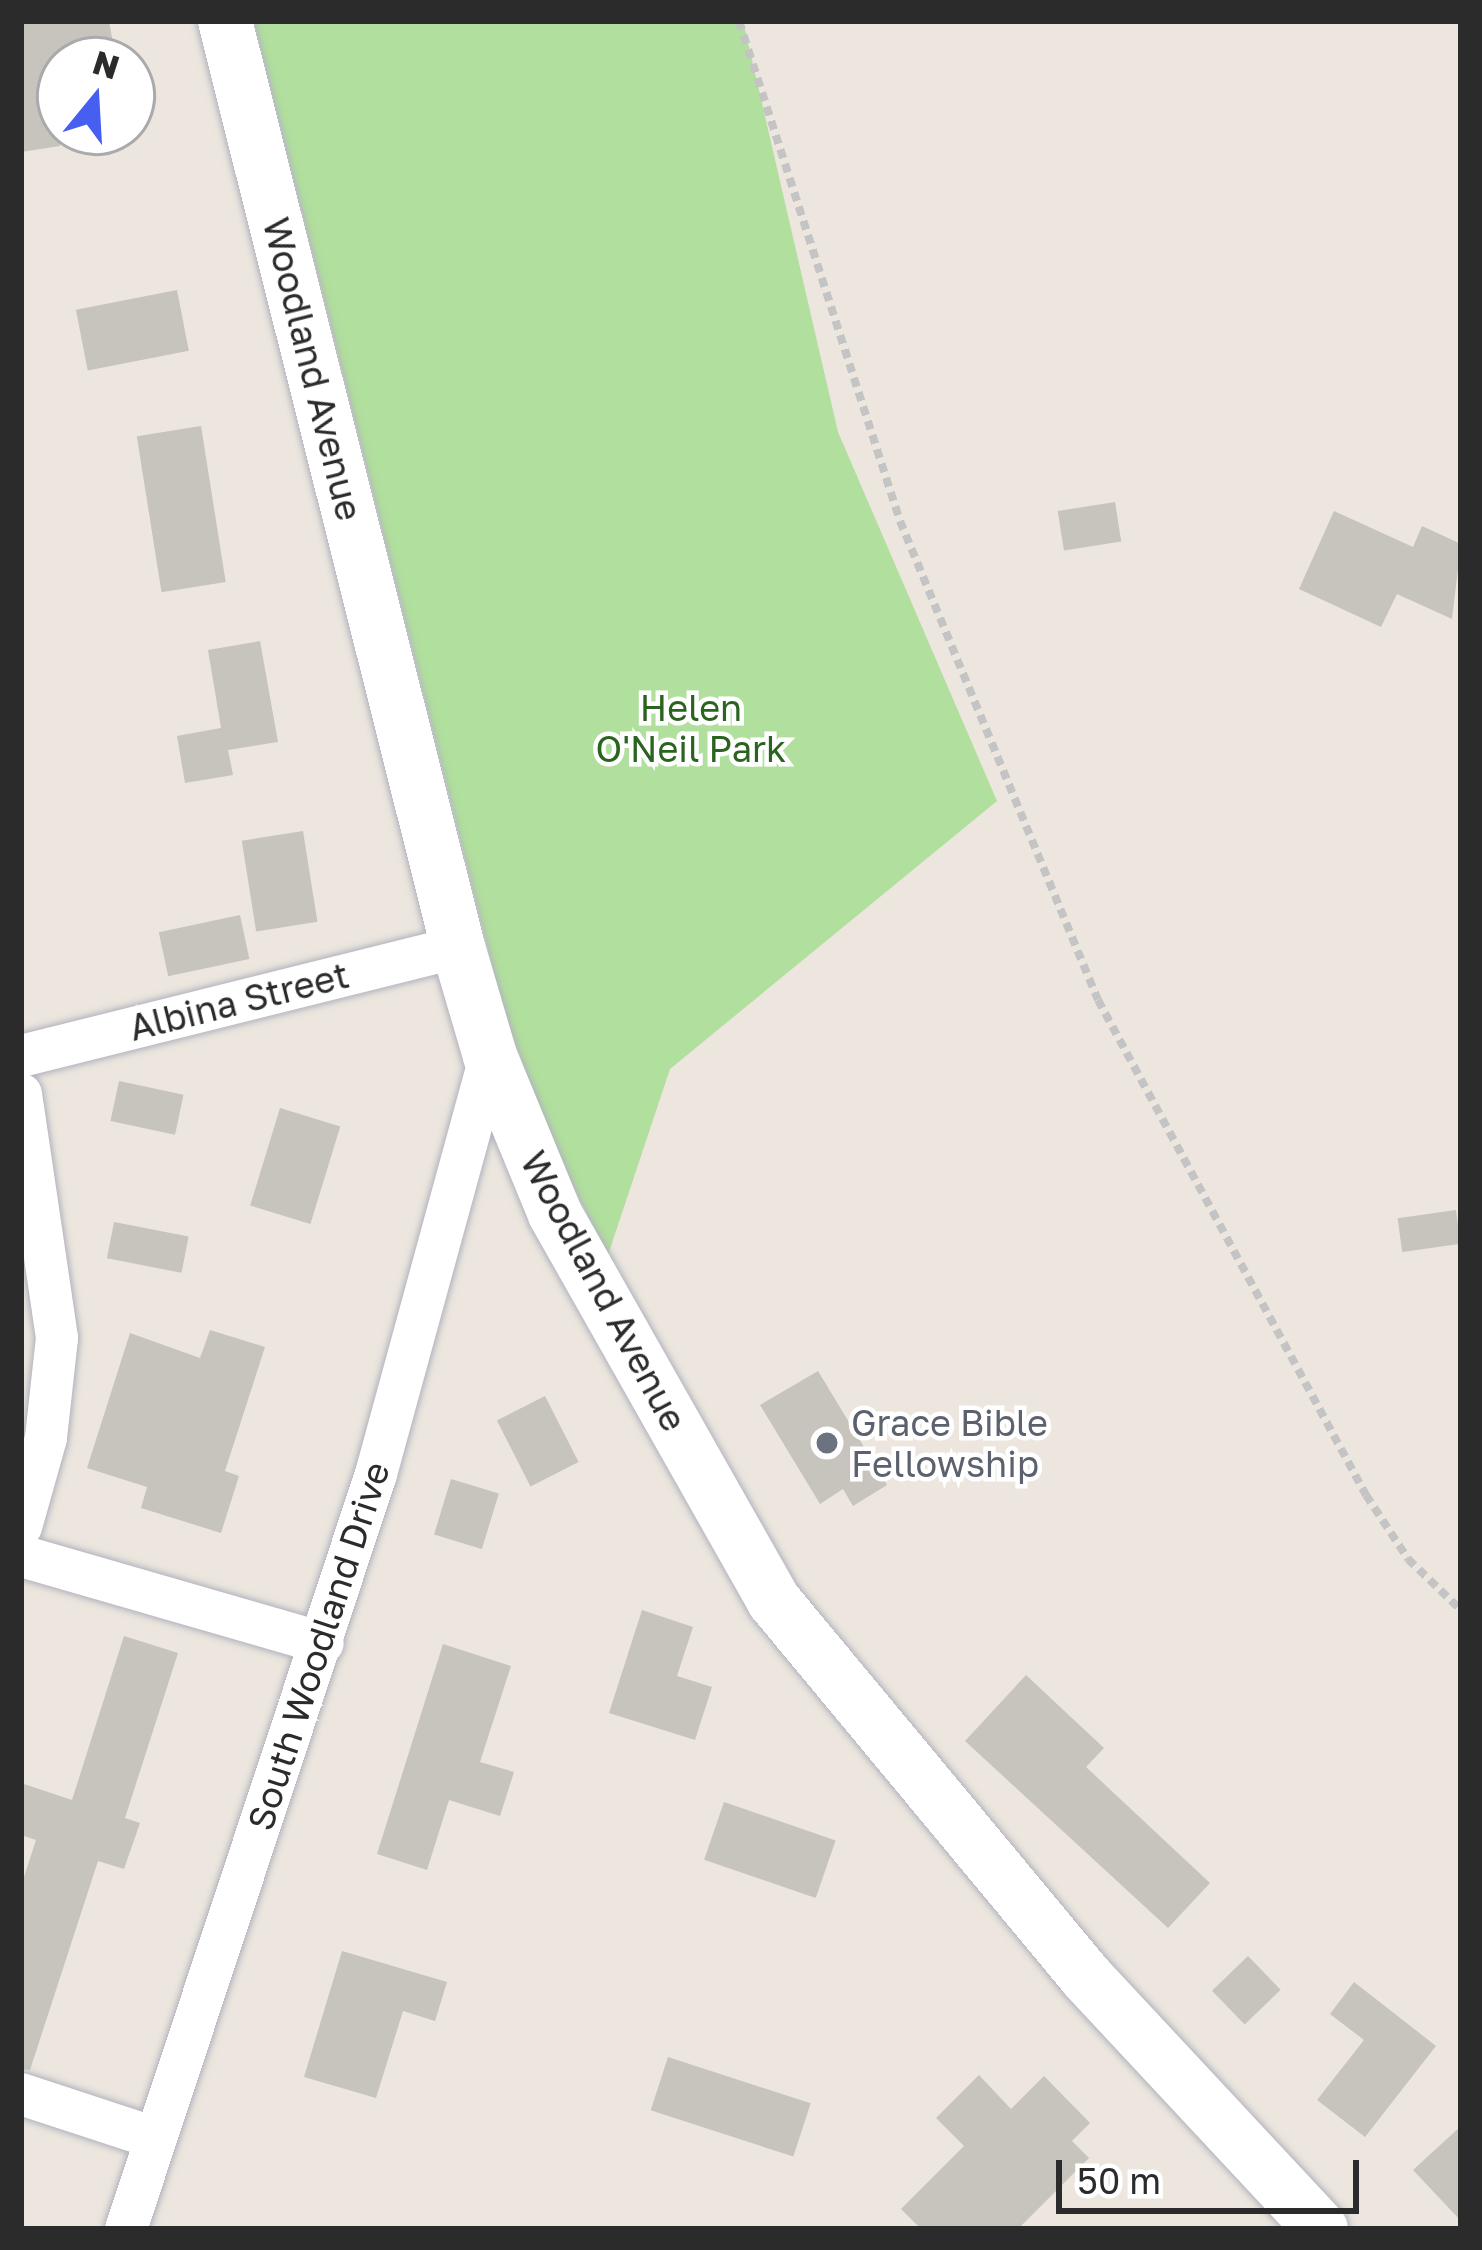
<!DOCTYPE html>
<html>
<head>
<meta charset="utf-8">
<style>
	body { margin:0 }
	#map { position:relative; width:1482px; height:2250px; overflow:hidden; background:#ece6de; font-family:"Golos Text",sans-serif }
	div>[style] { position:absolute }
	.green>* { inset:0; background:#b1df9d }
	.building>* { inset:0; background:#c7c3bd; transform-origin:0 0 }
	.path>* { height:8px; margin-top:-4px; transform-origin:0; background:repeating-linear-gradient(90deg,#c4c4c4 0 9px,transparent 0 15px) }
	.roads { filter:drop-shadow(0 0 3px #b1b3be) drop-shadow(0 0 3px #b1b3be) }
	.minor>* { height:42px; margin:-21px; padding:0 21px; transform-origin:21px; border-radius:21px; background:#fff }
	.tertiary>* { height:54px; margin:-27px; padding:0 27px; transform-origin:27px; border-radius:27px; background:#fff }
	.dots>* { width:33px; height:33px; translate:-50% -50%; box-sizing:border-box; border:6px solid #fff; border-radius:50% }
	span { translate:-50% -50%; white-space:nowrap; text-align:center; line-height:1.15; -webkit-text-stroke:9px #fff; paint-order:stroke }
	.street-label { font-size:36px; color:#2b2b2b }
	.park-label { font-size:36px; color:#2a641e }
	.worship-label { font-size:36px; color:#5b616d }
	.left { translate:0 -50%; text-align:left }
	.frame { position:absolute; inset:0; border:24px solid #2b2b2b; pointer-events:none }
	.north { position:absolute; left:36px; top:36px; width:120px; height:120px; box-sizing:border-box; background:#fff; border:3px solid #aaa; border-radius:50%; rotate:18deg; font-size:33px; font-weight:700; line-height:48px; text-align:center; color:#2b2b2b }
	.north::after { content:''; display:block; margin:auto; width:42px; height:54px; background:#475ff0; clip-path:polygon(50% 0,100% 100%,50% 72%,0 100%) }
	.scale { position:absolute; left:1056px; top:2160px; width:303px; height:54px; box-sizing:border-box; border:6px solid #2b2b2b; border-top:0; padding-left:15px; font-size:36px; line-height:42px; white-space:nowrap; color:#2b2b2b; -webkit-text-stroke:9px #fff; paint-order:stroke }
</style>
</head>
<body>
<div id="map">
	<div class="green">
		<div style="clip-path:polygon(254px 21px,743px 21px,838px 432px,997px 801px,670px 1069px,608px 1255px,550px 1141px,503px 1008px)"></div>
	</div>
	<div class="building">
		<div style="clip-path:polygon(21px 21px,109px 21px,116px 60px,60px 60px,60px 146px,21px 152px)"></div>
		<div style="left:177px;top:290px;width:62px;height:103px;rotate:79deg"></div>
		<div style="left:201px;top:426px;width:158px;height:65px;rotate:81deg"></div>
		<div style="left:1115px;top:502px;width:40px;height:58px;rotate:81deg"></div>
		<div style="clip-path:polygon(1334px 511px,1413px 547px,1422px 526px,1461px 544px,1452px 619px,1397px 594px,1381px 627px,1299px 589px)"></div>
		<div style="clip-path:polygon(260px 641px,278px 742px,228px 750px,233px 775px,185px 783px,177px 736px,221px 728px,208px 650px)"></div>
		<div style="left:303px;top:831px;width:92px;height:62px;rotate:81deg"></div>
		<div style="left:240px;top:915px;width:45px;height:83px;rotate:78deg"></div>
		<div style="left:119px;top:1081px;width:66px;height:41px;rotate:12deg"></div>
		<div style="left:280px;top:1108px;width:63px;height:102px;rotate:17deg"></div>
		<div style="left:1456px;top:1210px;width:34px;height:59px;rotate:82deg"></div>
		<div style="left:114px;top:1222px;width:76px;height:37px;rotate:11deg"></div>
		<div style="clip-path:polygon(210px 1330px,265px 1347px,225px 1471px,239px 1476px,221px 1533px,141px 1508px,147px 1487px,87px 1468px,130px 1333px,200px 1358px)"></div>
		<div style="clip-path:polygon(818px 1371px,887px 1485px,853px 1506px,843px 1489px,820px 1504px,760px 1405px)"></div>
		<div style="left:545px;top:1396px;width:74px;height:54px;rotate:63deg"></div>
		<div style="left:451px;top:1479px;width:50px;height:58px;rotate:17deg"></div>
		<div style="clip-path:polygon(642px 1610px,693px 1627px,677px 1676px,712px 1687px,695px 1740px,609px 1713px)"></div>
		<div style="clip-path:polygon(124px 1636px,178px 1653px,125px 1818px,140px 1823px,124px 1869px,98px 1861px,30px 2070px,21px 2069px,21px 1886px,36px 1840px,21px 1835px,21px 1783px,72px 1800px)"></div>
		<div style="clip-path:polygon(443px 1644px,511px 1666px,480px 1762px,514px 1772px,500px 1816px,449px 1800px,427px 1870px,377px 1854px)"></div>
		<div style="clip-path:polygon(1026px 1675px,1104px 1748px,1086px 1767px,1210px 1883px,1168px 1928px,965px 1741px)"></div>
		<div style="left:724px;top:1802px;width:118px;height:61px;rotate:19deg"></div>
		<div style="clip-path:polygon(342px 1951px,447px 1982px,435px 2021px,403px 2011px,376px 2098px,304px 2077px)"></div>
		<div style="left:1248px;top:1956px;width:47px;height:50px;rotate:46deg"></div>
		<div style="clip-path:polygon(1354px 1982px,1436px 2046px,1365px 2137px,1317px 2100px,1364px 2040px,1330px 2014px)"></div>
		<div style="left:668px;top:2057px;width:150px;height:56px;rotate:18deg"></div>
		<div style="clip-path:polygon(979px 2075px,1011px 2109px,1044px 2076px,1090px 2123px,1072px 2141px,1089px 2158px,1018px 2229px,921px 2229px,901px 2209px,964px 2146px,936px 2118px)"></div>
		<div style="clip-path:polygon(1461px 2126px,1461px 2221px,1413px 2170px)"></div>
	</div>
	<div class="path">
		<div style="left:739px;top:21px;width:525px;rotate:72.15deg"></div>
		<div style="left:900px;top:521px;width:518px;rotate:67.54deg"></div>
		<div style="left:1098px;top:1000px;width:563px;rotate:61.57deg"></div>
		<div style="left:1366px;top:1495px;width:77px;rotate:56.7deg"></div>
		<div style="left:1408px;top:1559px;width:74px;rotate:43.9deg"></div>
	</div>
	<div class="roads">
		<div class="minor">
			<div style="left:21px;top:1056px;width:450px;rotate:-14deg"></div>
			<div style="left:21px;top:1094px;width:247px;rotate:81.6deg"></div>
			<div style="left:57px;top:1338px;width:101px;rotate:96.3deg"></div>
			<div style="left:46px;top:1438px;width:92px;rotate:105.7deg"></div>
			<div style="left:21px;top:1556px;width:314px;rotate:16.1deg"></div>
			<div style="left:21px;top:2094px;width:138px;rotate:18.2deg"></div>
			<div style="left:126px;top:2229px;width:795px;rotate:-71.68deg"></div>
			<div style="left:376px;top:1474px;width:433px;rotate:-74.7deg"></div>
		</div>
		<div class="tertiary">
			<div style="left:225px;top:21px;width:955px;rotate:75.88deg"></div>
			<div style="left:458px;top:947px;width:114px;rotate:73.6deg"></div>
			<div style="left:490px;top:1056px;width:171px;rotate:67.6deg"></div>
			<div style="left:555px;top:1214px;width:445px;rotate:60.5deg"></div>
			<div style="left:774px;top:1601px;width:490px;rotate:50.3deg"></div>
			<div style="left:1087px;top:1978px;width:343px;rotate:47deg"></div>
		</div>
	</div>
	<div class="dots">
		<div style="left:827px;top:1443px;background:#6b7280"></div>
	</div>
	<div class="street-label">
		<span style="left:313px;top:369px;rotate:76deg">Woodland Avenue</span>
		<span style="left:239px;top:1001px;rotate:-14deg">Albina Street</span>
		<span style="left:604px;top:1291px;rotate:62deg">Woodland Avenue</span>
		<span style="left:318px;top:1646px;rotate:-72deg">South Woodland Drive</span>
	</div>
	<div class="park-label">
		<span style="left:691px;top:728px">Helen<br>O'Neil Park</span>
	</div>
	<div class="worship-label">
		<span class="left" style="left:851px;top:1443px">Grace Bible<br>Fellowship</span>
	</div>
	<div class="frame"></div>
	<div class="north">N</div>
	<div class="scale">50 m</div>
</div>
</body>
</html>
